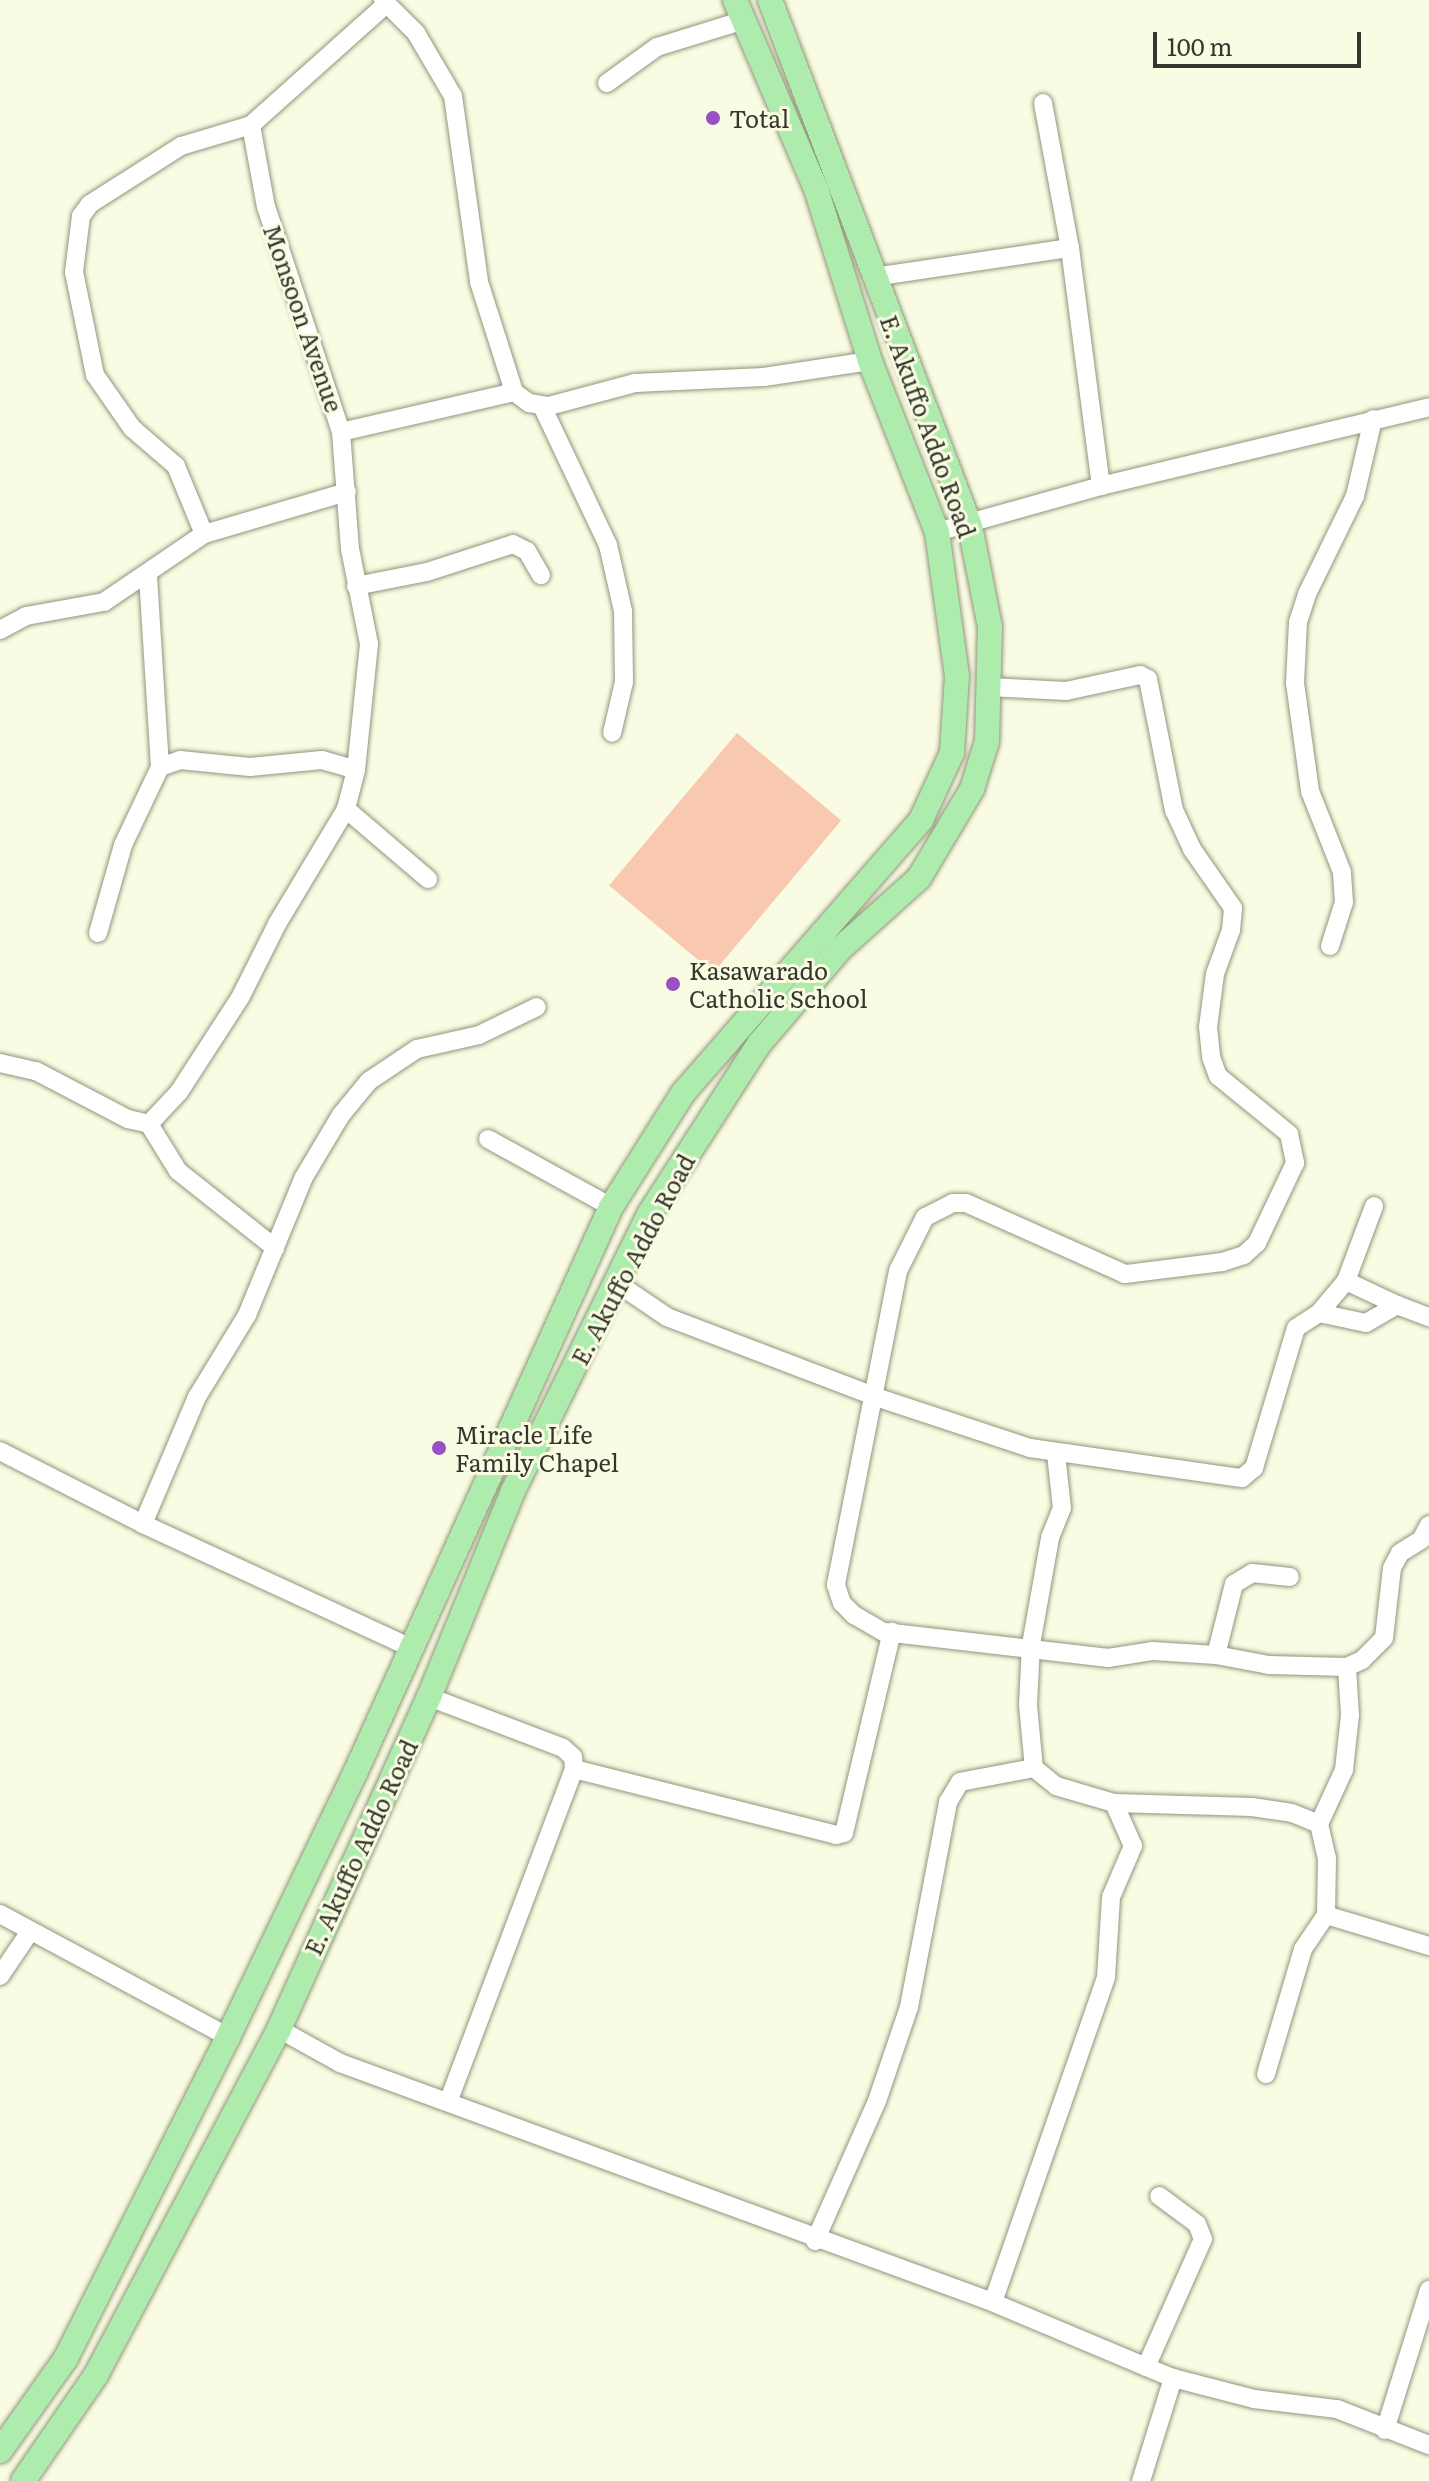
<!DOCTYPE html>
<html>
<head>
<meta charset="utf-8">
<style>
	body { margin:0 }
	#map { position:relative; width:1429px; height:2481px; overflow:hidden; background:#f9fce2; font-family:Literata,serif }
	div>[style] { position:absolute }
	.green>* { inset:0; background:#f9c8b1; transform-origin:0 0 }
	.roads { filter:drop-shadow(0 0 2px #92947d) drop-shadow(0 0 2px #92947d) }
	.minor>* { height:18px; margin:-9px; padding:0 9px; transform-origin:9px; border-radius:9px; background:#fff }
	.major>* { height:24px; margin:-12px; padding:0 12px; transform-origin:12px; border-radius:12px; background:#aeecad }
	.dots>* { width:22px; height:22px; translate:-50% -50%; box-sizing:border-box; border:4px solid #f9fce2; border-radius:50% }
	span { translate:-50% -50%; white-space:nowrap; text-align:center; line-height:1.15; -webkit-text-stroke:6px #f9fce2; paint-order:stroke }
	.poi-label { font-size:24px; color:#35362d }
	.left { translate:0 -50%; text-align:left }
	.street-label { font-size:24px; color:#35362d }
	.scale { position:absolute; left:1153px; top:32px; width:208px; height:36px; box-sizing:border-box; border:4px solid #35362d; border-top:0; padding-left:10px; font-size:24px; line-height:28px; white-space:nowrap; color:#35362d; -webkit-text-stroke:6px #f9fce2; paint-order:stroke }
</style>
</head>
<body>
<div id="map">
	<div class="green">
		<div style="left:737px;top:733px;width:136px;height:199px;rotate:40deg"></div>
	</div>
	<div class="roads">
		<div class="minor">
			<div style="left:383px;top:0;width:47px;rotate:45deg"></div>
			<div style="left:416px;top:33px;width:73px;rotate:59.6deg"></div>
			<div style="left:453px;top:96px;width:188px;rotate:82deg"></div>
			<div style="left:479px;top:282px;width:115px;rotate:72.3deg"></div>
			<div style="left:607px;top:83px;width:62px;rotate:-35.8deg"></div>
			<div style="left:657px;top:47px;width:91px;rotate:-17.2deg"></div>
			<div style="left:1043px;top:103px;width:147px;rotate:79.5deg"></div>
			<div style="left:1070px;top:248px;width:240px;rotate:82.6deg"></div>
			<div style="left:251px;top:125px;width:178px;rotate:-41.8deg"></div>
			<div style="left:873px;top:277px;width:199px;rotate:-8.4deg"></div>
			<div style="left:514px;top:392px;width:19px;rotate:36deg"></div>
			<div style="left:529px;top:403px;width:20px;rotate:9deg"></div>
			<div style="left:549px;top:406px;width:89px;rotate:-15deg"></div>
			<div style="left:635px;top:383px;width:129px;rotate:-2.7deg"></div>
			<div style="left:764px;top:377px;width:107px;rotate:-8.6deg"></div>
			<div style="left:542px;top:406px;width:154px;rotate:64.6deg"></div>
			<div style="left:608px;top:545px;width:68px;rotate:77.2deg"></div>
			<div style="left:623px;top:611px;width:71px;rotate:89.2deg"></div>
			<div style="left:624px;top:682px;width:52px;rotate:103.2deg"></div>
			<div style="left:341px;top:432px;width:178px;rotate:-13deg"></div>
			<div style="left:937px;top:532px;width:170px;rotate:-15.7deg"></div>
			<div style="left:1101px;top:486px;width:337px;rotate:-13.5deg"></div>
			<div style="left:204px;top:534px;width:74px;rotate:-112.4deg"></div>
			<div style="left:176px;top:466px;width:58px;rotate:-139.2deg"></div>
			<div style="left:132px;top:428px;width:65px;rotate:-124.9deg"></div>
			<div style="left:95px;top:375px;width:105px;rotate:-101.5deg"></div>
			<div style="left:74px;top:272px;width:56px;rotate:-82.9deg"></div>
			<div style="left:81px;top:216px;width:15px;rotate:-53deg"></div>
			<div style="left:90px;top:204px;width:108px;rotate:-32.5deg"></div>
			<div style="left:181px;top:146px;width:73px;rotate:-16.7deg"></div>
			<div style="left:356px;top:586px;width:72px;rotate:-11.2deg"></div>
			<div style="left:427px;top:572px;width:90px;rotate:-18deg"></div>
			<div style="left:513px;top:544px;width:16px;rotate:27deg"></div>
			<div style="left:527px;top:551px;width:28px;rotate:60deg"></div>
			<div style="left:0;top:630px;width:30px;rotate:-28deg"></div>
			<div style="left:26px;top:616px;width:79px;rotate:-10.2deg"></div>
			<div style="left:104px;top:602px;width:121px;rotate:-34.2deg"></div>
			<div style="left:204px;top:534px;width:149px;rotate:-16.4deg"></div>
			<div style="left:989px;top:687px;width:77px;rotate:3deg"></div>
			<div style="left:1066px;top:691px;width:76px;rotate:-12.2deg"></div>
			<div style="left:1140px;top:675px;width:9px;rotate:27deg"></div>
			<div style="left:1148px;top:679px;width:134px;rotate:78.8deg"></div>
			<div style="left:1174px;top:810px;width:43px;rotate:65.2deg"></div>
			<div style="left:1192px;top:849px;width:72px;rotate:55.2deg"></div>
			<div style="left:1233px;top:908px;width:22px;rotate:95deg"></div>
			<div style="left:1231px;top:930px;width:47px;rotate:110deg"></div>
			<div style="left:1215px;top:974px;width:53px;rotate:97.5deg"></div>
			<div style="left:1208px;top:1027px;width:30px;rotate:84deg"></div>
			<div style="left:1211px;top:1057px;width:20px;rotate:70deg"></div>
			<div style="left:1218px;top:1076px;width:92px;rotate:39.2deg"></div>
			<div style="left:1289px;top:1134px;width:30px;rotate:78deg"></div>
			<div style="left:1295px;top:1163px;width:89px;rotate:115.4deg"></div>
			<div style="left:1257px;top:1243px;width:18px;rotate:137deg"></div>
			<div style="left:1244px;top:1255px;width:23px;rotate:162deg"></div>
			<div style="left:1222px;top:1262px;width:98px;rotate:172.9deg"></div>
			<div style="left:1125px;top:1274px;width:174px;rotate:-155.9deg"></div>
			<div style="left:966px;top:1203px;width:13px;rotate:180deg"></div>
			<div style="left:953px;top:1203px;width:31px;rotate:153deg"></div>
			<div style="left:925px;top:1217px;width:60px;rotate:116.6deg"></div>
			<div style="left:898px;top:1271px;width:320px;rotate:101.2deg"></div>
			<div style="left:836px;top:1585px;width:19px;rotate:72deg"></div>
			<div style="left:842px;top:1603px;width:17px;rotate:45deg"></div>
			<div style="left:854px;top:1615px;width:34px;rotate:30deg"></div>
			<div style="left:884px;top:1632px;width:226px;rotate:6.6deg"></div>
			<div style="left:1108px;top:1658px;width:46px;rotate:-8.8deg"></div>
			<div style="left:1153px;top:1651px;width:63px;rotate:3.6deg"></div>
			<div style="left:1216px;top:1655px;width:73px;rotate:-75.8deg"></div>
			<div style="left:1234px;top:1584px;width:21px;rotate:-31deg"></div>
			<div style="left:1252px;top:1573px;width:38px;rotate:6deg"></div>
			<div style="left:160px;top:767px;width:21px;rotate:-19deg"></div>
			<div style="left:180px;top:760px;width:70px;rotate:5.7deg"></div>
			<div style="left:250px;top:767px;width:72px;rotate:-5.6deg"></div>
			<div style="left:322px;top:760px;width:35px;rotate:16deg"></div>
			<div style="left:346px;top:809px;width:108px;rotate:40.5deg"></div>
			<div style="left:98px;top:933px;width:91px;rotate:-74.1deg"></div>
			<div style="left:123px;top:845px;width:86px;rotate:-64.6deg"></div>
			<div style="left:160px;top:767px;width:190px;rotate:-93.6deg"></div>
			<div style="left:1330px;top:946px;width:46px;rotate:-72.3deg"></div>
			<div style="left:1344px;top:902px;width:30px;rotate:-94deg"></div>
			<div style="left:1342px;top:872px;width:87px;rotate:-111.6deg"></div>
			<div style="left:1310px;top:791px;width:109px;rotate:-97.9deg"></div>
			<div style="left:1295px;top:683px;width:61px;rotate:-87.2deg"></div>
			<div style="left:1298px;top:622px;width:29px;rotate:-72deg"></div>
			<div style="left:1307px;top:594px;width:109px;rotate:-63.9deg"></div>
			<div style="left:1355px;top:496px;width:79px;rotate:-76.8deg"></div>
			<div style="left:0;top:1063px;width:37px;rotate:13deg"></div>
			<div style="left:36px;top:1071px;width:104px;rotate:27.6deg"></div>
			<div style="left:128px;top:1119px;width:22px;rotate:13deg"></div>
			<div style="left:149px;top:1124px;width:44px;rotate:-46.8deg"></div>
			<div style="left:179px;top:1092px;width:114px;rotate:-57.1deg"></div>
			<div style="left:241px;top:996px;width:80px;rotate:-63.4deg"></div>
			<div style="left:277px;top:924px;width:134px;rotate:-59deg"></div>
			<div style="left:346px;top:809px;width:40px;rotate:-75.6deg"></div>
			<div style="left:356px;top:770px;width:127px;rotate:-84.1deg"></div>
			<div style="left:369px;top:644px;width:97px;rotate:-101.3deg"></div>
			<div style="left:350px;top:549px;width:117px;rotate:-94.4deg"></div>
			<div style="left:341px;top:432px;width:237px;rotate:-108.4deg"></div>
			<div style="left:266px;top:207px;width:83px;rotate:-100.4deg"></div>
			<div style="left:149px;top:1124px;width:55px;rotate:58.3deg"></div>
			<div style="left:178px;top:1171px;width:124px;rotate:38.4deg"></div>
			<div style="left:488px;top:1139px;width:141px;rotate:28.9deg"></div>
			<div style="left:1346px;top:1281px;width:56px;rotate:25.2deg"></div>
			<div style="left:617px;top:1283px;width:60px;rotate:34.2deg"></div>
			<div style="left:667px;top:1317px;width:224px;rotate:20.9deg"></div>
			<div style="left:876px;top:1397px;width:162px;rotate:18.3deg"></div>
			<div style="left:1030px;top:1448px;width:214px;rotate:8.1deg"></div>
			<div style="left:1242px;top:1478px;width:16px;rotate:-40deg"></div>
			<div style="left:1254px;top:1468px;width:146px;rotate:-73.3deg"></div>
			<div style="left:1296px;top:1328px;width:27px;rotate:-33deg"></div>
			<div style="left:1319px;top:1313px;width:48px;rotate:12deg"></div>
			<div style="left:1366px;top:1323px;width:36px;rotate:-30deg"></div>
			<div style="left:1397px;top:1305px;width:34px;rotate:21deg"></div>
			<div style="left:1319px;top:1313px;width:42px;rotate:-49.8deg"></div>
			<div style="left:1346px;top:1281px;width:80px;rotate:-69.5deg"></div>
			<div style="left:0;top:1451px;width:161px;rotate:27deg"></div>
			<div style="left:143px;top:1524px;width:293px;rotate:24.8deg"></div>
			<div style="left:1056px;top:1454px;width:54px;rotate:83.7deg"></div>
			<div style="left:1062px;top:1508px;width:32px;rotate:112deg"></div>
			<div style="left:1050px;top:1538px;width:109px;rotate:100.1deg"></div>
			<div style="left:1031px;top:1645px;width:60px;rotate:92.9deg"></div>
			<div style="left:1028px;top:1705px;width:63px;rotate:84.6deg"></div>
			<div style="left:1034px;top:1768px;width:28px;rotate:39deg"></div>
			<div style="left:1056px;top:1786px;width:60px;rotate:16.3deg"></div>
			<div style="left:1114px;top:1803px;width:138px;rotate:1.7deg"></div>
			<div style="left:1252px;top:1807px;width:40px;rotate:8.5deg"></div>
			<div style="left:1292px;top:1813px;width:29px;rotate:22deg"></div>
			<div style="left:1319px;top:1824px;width:35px;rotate:77deg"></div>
			<div style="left:1327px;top:1858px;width:57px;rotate:91deg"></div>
			<div style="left:1326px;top:1915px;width:108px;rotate:16.8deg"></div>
			<div style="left:143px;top:1524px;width:138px;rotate:-67deg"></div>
			<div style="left:197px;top:1397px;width:96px;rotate:-58.6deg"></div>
			<div style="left:247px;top:1315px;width:149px;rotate:-67.6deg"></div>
			<div style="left:304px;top:1177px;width:72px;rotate:-59.2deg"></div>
			<div style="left:341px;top:1115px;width:44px;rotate:-50.5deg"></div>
			<div style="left:369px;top:1081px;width:58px;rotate:-33.7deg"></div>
			<div style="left:417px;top:1049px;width:64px;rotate:-12.7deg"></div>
			<div style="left:479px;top:1035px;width:64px;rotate:-25.8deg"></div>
			<div style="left:1216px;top:1655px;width:54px;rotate:10.7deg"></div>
			<div style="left:1269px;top:1665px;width:78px;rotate:1.5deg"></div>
			<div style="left:1347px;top:1667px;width:17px;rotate:-25deg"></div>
			<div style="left:1362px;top:1660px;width:31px;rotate:-45deg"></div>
			<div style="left:1384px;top:1638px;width:70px;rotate:-83.5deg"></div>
			<div style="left:1392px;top:1568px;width:17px;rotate:-62deg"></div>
			<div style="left:1400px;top:1553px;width:25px;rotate:-32deg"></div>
			<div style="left:1421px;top:1540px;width:17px;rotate:-62deg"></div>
			<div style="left:429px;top:1697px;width:143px;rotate:20.8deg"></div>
			<div style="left:563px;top:1748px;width:13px;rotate:42deg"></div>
			<div style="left:573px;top:1757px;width:12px;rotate:85deg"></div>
			<div style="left:574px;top:1769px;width:354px;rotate:110.7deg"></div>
			<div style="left:574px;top:1769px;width:270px;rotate:14.1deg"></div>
			<div style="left:836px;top:1835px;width:8px;rotate:-14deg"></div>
			<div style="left:844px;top:1833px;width:207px;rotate:-76.6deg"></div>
			<div style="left:1319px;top:1824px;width:60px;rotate:-65.2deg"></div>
			<div style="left:1344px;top:1770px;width:55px;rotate:-83.8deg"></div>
			<div style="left:1350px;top:1715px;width:48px;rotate:-93.6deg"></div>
			<div style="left:0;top:1914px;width:259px;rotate:28.3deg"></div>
			<div style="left:0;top:1976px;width:52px;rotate:-56deg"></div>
			<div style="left:279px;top:2029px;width:70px;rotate:29.1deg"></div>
			<div style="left:340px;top:2063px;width:689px;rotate:20.12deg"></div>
			<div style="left:987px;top:2300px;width:202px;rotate:22.8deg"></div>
			<div style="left:1173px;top:2378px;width:84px;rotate:14.5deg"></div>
			<div style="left:1254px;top:2399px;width:84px;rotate:6.9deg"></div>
			<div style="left:1337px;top:2409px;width:99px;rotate:21.4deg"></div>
			<div style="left:1266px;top:2074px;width:130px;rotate:-73.5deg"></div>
			<div style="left:1303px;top:1949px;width:41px;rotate:-55.9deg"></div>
			<div style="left:815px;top:2241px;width:153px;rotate:-66.1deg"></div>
			<div style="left:877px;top:2101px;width:99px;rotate:-71.2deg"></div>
			<div style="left:909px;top:2007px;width:209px;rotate:-79.2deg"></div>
			<div style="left:948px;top:1802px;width:23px;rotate:-59deg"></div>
			<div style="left:960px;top:1782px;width:75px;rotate:-10.7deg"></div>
			<div style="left:993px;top:2302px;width:344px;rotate:-70.8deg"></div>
			<div style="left:1106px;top:1977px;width:80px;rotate:-86.4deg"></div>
			<div style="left:1111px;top:1897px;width:56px;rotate:-66.7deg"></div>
			<div style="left:1133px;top:1846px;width:47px;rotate:-113.8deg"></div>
			<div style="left:1146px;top:2367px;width:140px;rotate:-66deg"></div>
			<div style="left:1203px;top:2239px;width:16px;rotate:-112deg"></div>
			<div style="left:1197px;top:2224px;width:47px;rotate:-143.6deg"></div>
			<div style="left:1385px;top:2430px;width:147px;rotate:-72.6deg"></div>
			<div style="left:1141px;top:2481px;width:108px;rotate:-72.7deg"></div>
		</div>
		<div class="major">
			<div style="left:0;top:2451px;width:114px;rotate:-54.6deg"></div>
			<div style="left:66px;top:2358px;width:360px;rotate:-63.2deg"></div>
			<div style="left:228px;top:2037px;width:295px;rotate:-64.3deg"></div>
			<div style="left:356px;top:1771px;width:619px;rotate:-65.67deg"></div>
			<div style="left:611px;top:1207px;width:135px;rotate:-57.7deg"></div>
			<div style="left:683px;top:1093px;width:362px;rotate:-48.9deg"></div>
			<div style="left:921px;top:820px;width:74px;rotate:-65.2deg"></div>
			<div style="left:952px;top:753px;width:77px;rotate:-86.3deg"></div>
			<div style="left:957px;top:676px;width:145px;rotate:-97.9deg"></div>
			<div style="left:937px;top:532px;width:184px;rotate:-111.4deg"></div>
			<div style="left:870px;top:361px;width:180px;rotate:-107.4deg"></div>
			<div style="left:816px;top:189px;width:206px;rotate:-113.2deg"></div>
			<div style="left:23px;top:2481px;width:129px;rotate:-55.4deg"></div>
			<div style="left:96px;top:2375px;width:391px;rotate:-62.1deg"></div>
			<div style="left:279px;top:2029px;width:364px;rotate:-65.7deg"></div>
			<div style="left:429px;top:1697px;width:222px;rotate:-67.8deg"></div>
			<div style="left:513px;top:1491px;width:310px;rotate:-63.8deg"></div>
			<div style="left:650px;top:1213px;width:201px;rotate:-57.2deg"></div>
			<div style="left:759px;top:1044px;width:126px;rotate:-49.5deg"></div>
			<div style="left:841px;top:948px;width:105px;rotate:-41.9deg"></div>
			<div style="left:919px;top:878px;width:104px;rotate:-59.2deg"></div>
			<div style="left:972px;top:789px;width:50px;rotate:-72.6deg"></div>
			<div style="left:987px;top:741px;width:114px;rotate:-88.5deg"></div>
			<div style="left:990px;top:627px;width:103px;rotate:-101.2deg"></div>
			<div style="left:970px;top:526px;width:563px;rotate:-110.82deg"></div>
		</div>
	</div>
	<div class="dots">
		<div style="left:713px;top:118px;background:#9950c3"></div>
		<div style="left:673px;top:984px;background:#9950c3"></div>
		<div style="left:439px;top:1448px;background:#9950c3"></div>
	</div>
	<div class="poi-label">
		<span class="left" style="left:729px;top:118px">Total</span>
		<span class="left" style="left:689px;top:984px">Kasawarado<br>Catholic School</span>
		<span class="left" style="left:455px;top:1448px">Miracle Life<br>Family Chapel</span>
	</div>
	<div class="street-label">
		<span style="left:304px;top:318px;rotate:71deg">Monsoon Avenue</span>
		<span style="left:929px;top:426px;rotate:70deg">E. Akuffo Addo Road</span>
		<span style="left:632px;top:1259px;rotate:-62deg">E. Akuffo Addo Road</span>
		<span style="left:360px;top:1847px;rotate:-65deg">E. Akuffo Addo Road</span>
	</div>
	<div class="scale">100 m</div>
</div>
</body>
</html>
